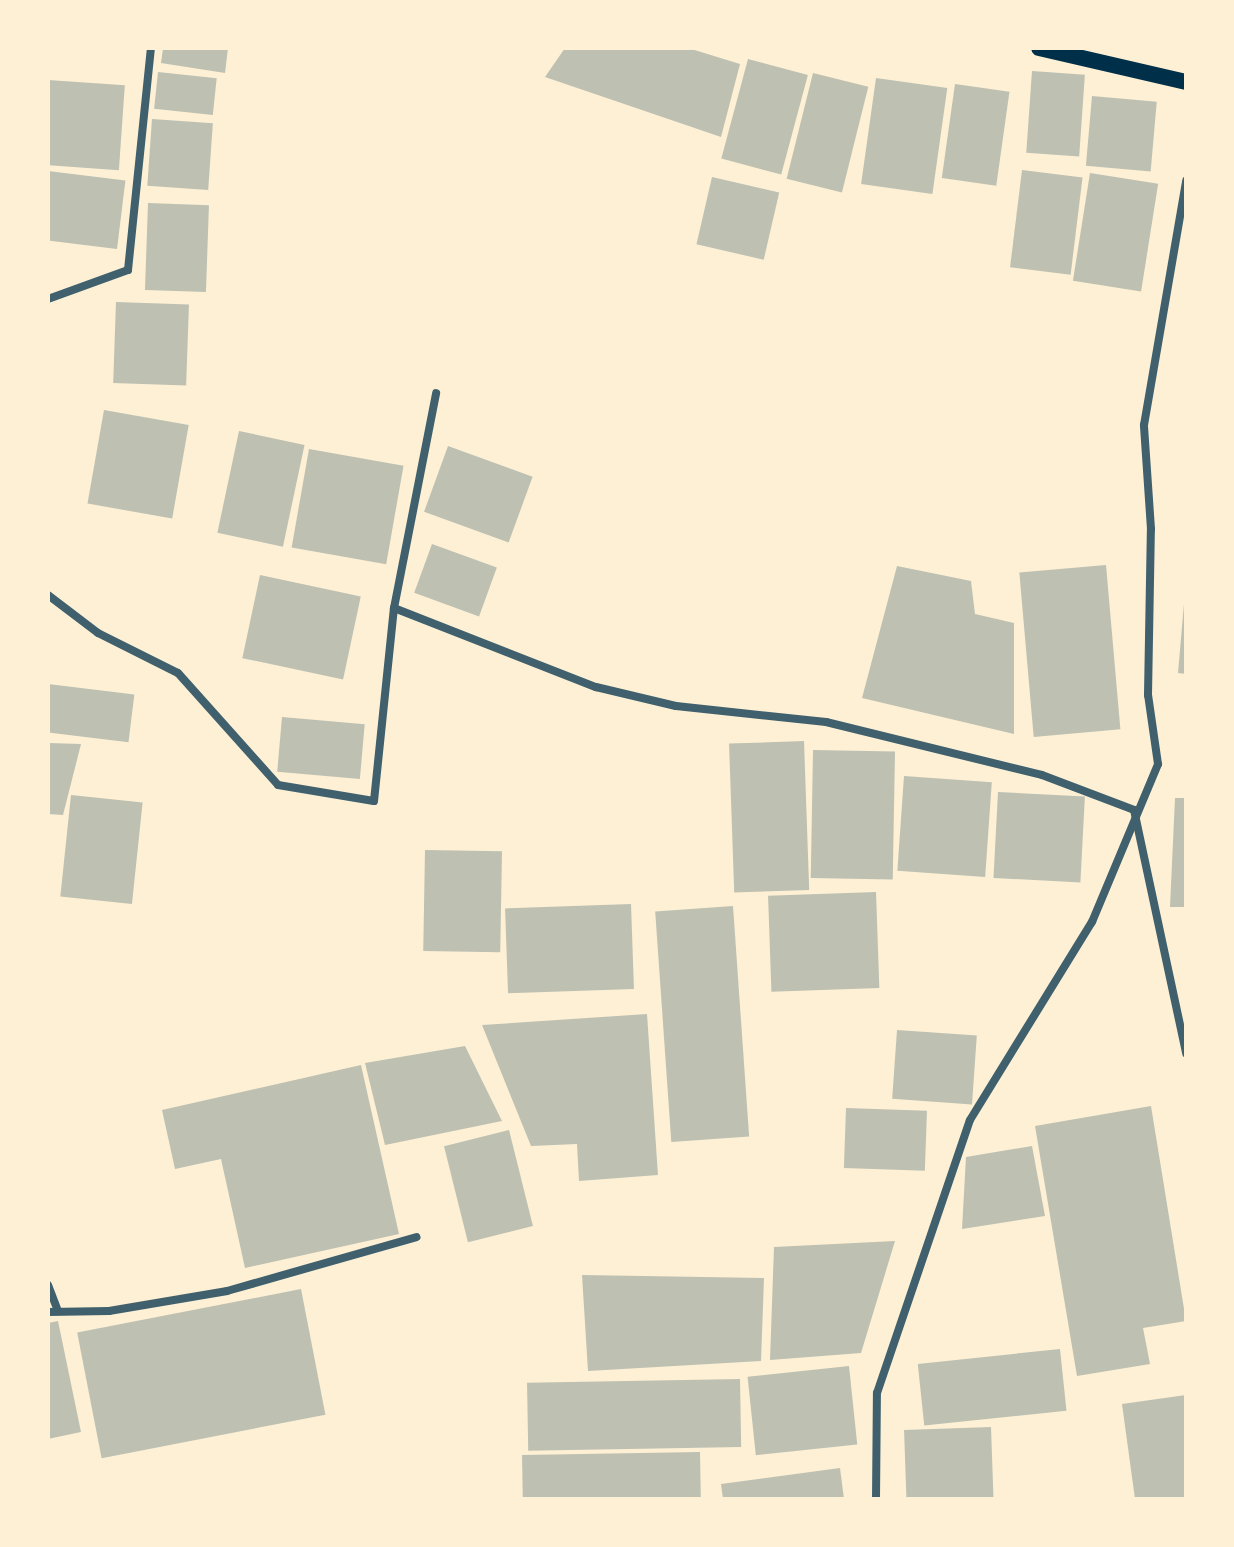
<!DOCTYPE html>
<html>
<head>
<meta charset="utf-8">
<style>
	body { margin:0 }
	#map { position:relative; width:1234px; height:1547px; overflow:hidden; background:#fdf0d5; font-family:"IBM Plex Serif",serif }
	div>[style] { position:absolute }
	.building>* { inset:0; background:#bec0b2; transform-origin:0 0 }
	.minor>* { height:8px; margin:-4px; padding:0 4px; transform-origin:4px; border-radius:4px; background:#3f606c }
	.secondary>* { height:16px; margin:-8px; padding:0 8px; transform-origin:8px; border-radius:8px; background:#003049 }
	span { translate:-50% -50%; white-space:nowrap; text-align:center; line-height:1.15; -webkit-text-stroke:8px #fdf0d5; paint-order:stroke }
	.frame { position:absolute; inset:0; border:50px solid #fdf0d5; pointer-events:none }
</style>
</head>
<body>
<div id="map">
	<div class="building">
		<div style="clip-path:polygon(163px 48px,228px 48px,225px 73px,161px 63px)"></div>
		<div style="clip-path:polygon(565px 48px,688px 48px,740px 64px,721px 137px,545px 77px)"></div>
		<div style="left:748px;top:59px;width:62px;height:103px;rotate:15deg"></div>
		<div style="left:1032px;top:71px;width:53px;height:82px;rotate:4deg"></div>
		<div style="left:158px;top:72px;width:59px;height:37px;rotate:6deg"></div>
		<div style="left:813px;top:73px;width:57px;height:109px;rotate:14deg"></div>
		<div style="left:876px;top:78px;width:72px;height:107px;rotate:8deg"></div>
		<div style="left:48px;top:80px;width:77px;height:85px;rotate:4deg"></div>
		<div style="left:955px;top:84px;width:55px;height:95px;rotate:8deg"></div>
		<div style="left:1092px;top:96px;width:65px;height:70px;rotate:5deg"></div>
		<div style="left:152px;top:119px;width:61px;height:67px;rotate:4deg"></div>
		<div style="left:1022px;top:170px;width:61px;height:98px;rotate:7deg"></div>
		<div style="left:48px;top:171px;width:78px;height:69px;rotate:7deg"></div>
		<div style="left:1090px;top:173px;width:69px;height:109px;rotate:9deg"></div>
		<div style="left:712px;top:177px;width:69px;height:69px;rotate:13deg"></div>
		<div style="left:148px;top:203px;width:61px;height:87px;rotate:2deg"></div>
		<div style="left:116px;top:302px;width:73px;height:81px;rotate:2deg"></div>
		<div style="left:104px;top:410px;width:86px;height:95px;rotate:10deg"></div>
		<div style="left:239px;top:431px;width:67px;height:104px;rotate:12deg"></div>
		<div style="left:448px;top:446px;width:90px;height:70px;rotate:20deg"></div>
		<div style="left:309px;top:449px;width:96px;height:100px;rotate:10deg"></div>
		<div style="left:432px;top:544px;width:69px;height:52px;rotate:20deg"></div>
		<div style="left:1106px;top:565px;width:165px;height:87px;rotate:85deg"></div>
		<div style="clip-path:polygon(897px 566px,971px 581px,975px 614px,1014px 623px,1014px 734px,862px 698px)"></div>
		<div style="left:260px;top:575px;width:103px;height:85px;rotate:12deg"></div>
		<div style="clip-path:polygon(1184px 604px,1186px 604px,1186px 674px,1178px 673px)"></div>
		<div style="left:48px;top:684px;width:87px;height:48px;rotate:7deg"></div>
		<div style="left:282px;top:717px;width:83px;height:55px;rotate:5deg"></div>
		<div style="left:804px;top:741px;width:149px;height:75px;rotate:88deg"></div>
		<div style="clip-path:polygon(48px 743px,81px 744px,63px 815px,48px 814px)"></div>
		<div style="left:813px;top:750px;width:82px;height:128px;rotate:1deg"></div>
		<div style="left:904px;top:776px;width:88px;height:95px;rotate:4deg"></div>
		<div style="left:998px;top:792px;width:87px;height:86px;rotate:3deg"></div>
		<div style="left:71px;top:795px;width:72px;height:102px;rotate:6deg"></div>
		<div style="clip-path:polygon(1175px 798px,1186px 798px,1186px 907px,1170px 907px)"></div>
		<div style="left:425px;top:850px;width:77px;height:101px;rotate:1deg"></div>
		<div style="left:876px;top:892px;width:96px;height:108px;rotate:88deg"></div>
		<div style="left:631px;top:904px;width:85px;height:126px;rotate:88deg"></div>
		<div style="left:733px;top:906px;width:231px;height:78px;rotate:86deg"></div>
		<div style="clip-path:polygon(647px 1014px,658px 1175px,579px 1181px,577px 1144px,531px 1146px,482px 1025px)"></div>
		<div style="left:897px;top:1030px;width:80px;height:69px;rotate:4deg"></div>
		<div style="clip-path:polygon(465px 1046px,502px 1121px,385px 1145px,365px 1063px)"></div>
		<div style="clip-path:polygon(361px 1065px,399px 1234px,245px 1268px,221px 1159px,175px 1169px,162px 1110px)"></div>
		<div style="clip-path:polygon(1151px 1106px,1186px 1321px,1143px 1328px,1150px 1364px,1077px 1376px,1035px 1126px)"></div>
		<div style="left:846px;top:1108px;width:81px;height:60px;rotate:2deg"></div>
		<div style="left:509px;top:1130px;width:99px;height:67px;rotate:76deg"></div>
		<div style="clip-path:polygon(1032px 1146px,1045px 1216px,962px 1229px,966px 1157px)"></div>
		<div style="clip-path:polygon(895px 1241px,861px 1353px,770px 1360px,774px 1247px)"></div>
		<div style="clip-path:polygon(582px 1275px,764px 1278px,761px 1361px,588px 1371px)"></div>
		<div style="left:301px;top:1289px;width:128px;height:228px;rotate:79deg"></div>
		<div style="clip-path:polygon(58px 1321px,81px 1432px,48px 1439px,48px 1323px)"></div>
		<div style="left:1060px;top:1349px;width:62px;height:143px;rotate:84deg"></div>
		<div style="left:849px;top:1366px;width:79px;height:102px;rotate:84deg"></div>
		<div style="left:740px;top:1379px;width:68px;height:213px;rotate:89deg"></div>
		<div style="clip-path:polygon(1186px 1395px,1186px 1499px,1135px 1499px,1122px 1404px)"></div>
		<div style="left:991px;top:1427px;width:72px;height:87px;rotate:88deg"></div>
		<div style="left:700px;top:1452px;width:47px;height:178px;rotate:89deg"></div>
		<div style="clip-path:polygon(840px 1468px,844px 1499px,723px 1499px,721px 1484px)"></div>
	</div>
	<div class="minor">
		<div style="left:48px;top:299px;width:85px;rotate:-19.9deg"></div>
		<div style="left:128px;top:270px;width:223px;rotate:-84.1deg"></div>
		<div style="left:48px;top:595px;width:63px;rotate:37.2deg"></div>
		<div style="left:98px;top:633px;width:89px;rotate:26.6deg"></div>
		<div style="left:178px;top:673px;width:150px;rotate:48.2deg"></div>
		<div style="left:278px;top:785px;width:97px;rotate:9.5deg"></div>
		<div style="left:374px;top:801px;width:194px;rotate:-84.1deg"></div>
		<div style="left:394px;top:608px;width:217px;rotate:21.4deg"></div>
		<div style="left:596px;top:687px;width:82px;rotate:13.4deg"></div>
		<div style="left:676px;top:706px;width:151px;rotate:6.1deg"></div>
		<div style="left:826px;top:722px;width:222px;rotate:13.8deg"></div>
		<div style="left:1042px;top:775px;width:98px;rotate:20.8deg"></div>
		<div style="left:1134px;top:810px;width:249px;rotate:77.9deg"></div>
		<div style="left:394px;top:608px;width:219px;rotate:-78.9deg"></div>
		<div style="left:48px;top:1285px;width:28px;rotate:69deg"></div>
		<div style="left:48px;top:1312px;width:61px;rotate:-0.9deg"></div>
		<div style="left:109px;top:1311px;width:120px;rotate:-9.6deg"></div>
		<div style="left:227px;top:1291px;width:197px;rotate:-15.9deg"></div>
		<div style="left:876px;top:1499px;width:106px;rotate:-89.5deg"></div>
		<div style="left:877px;top:1393px;width:288px;rotate:-71.2deg"></div>
		<div style="left:970px;top:1120px;width:233px;rotate:-58.4deg"></div>
		<div style="left:1092px;top:922px;width:171px;rotate:-67.3deg"></div>
		<div style="left:1158px;top:764px;width:70px;rotate:-98.2deg"></div>
		<div style="left:1148px;top:695px;width:166px;rotate:-89deg"></div>
		<div style="left:1151px;top:529px;width:104px;rotate:-93.9deg"></div>
		<div style="left:1144px;top:425px;width:248px;rotate:-80.2deg"></div>
	</div>
	<div class="secondary">
		<div style="left:1039px;top:48px;width:151px;rotate:13deg"></div>
	</div>
	<div class="frame"></div>
</div>
</body>
</html>
